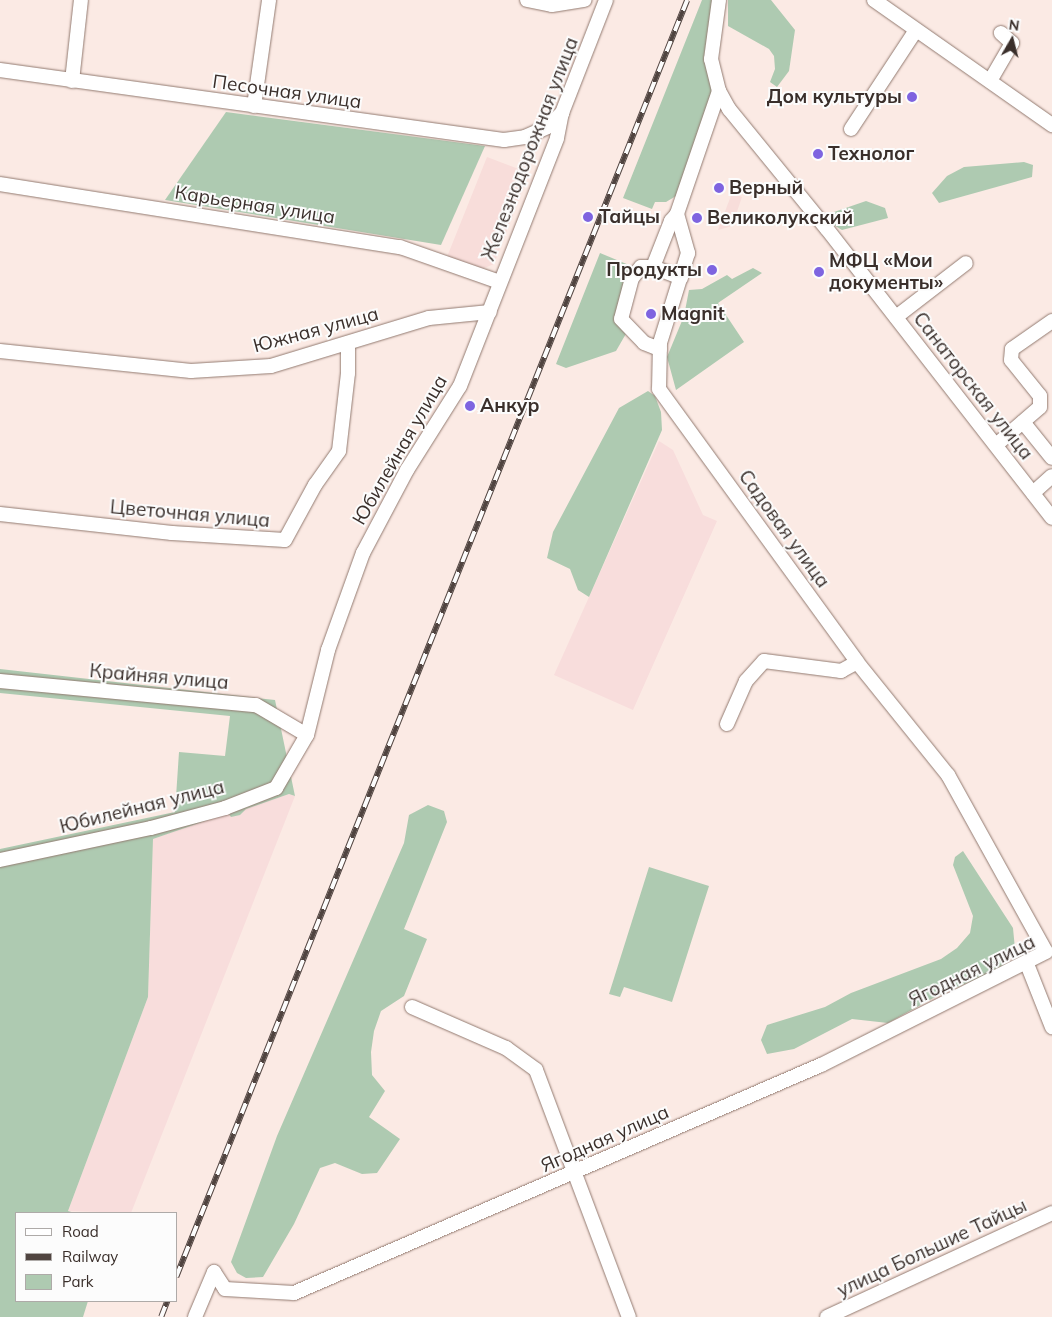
<!DOCTYPE html>
<html>
<head>
<meta charset="utf-8">
<style>
	body { margin:0 }
	#map { position:relative; width:1052px; height:1317px; overflow:hidden; background:#fbeae4; font-family:Mulish,sans-serif }
	div>[style] { position:absolute }
	.commercial>* { inset:0; background:#f8ddda }
	.industrial>* { inset:0; background:#f8dddc }
	.green>* { inset:0; background:#aecab1 }
	.roads { filter:drop-shadow(0 0 1px #927a70) drop-shadow(0 0 1px #927a70) }
	.minor>* { height:14px; margin:-7px; padding:0 7px; transform-origin:7px; border-radius:7px; background:#fff }
	.rail>* { height:5.5px; margin-top:-2.75px; transform-origin:0; background:repeating-linear-gradient(90deg,#fcfcfc 0 11px,#504440 0 22px); box-sizing:border-box; border-block:1px solid #504440 }
	.dots>* { width:14px; height:14px; translate:-50% -50%; box-sizing:border-box; border:2px solid #fcfcfc; border-radius:50% }
	span { translate:-50% -50%; white-space:nowrap; text-align:center; line-height:1.15; -webkit-text-stroke:4px #fcfcfc; paint-order:stroke }
	.street-label { font-size:19px; color:#3a2f2b }
	.poi-label { font-size:19px; color:#3a2f2b; font-weight:700 }
	.right { translate:-100% -50%; text-align:right }
	.left { translate:0 -50%; text-align:left }
	.legend { position:absolute; left:15px; top:1212px; width:162px; height:90px; box-sizing:border-box; background:#fcfcfc; border:1px solid #aeaaa8; margin:0; padding:6px 9px; list-style:none; font-size:15px; color:#3a2f2b }
	.legend li { display:flex; align-items:center; gap:10px; height:25px }
	.legend b { width:25px; border:1px solid #aeaaa8 }
	.north { position:absolute; left:987px; top:15px; width:50px; height:50px; -webkit-text-stroke:4px #fcfcfc; paint-order:stroke; rotate:8deg; font-size:14px; font-weight:700; line-height:20px; text-align:center; color:#3a2f2b }
	.north::after { content:''; display:block; margin:auto; width:18px; height:22px; background:#3a2f2b; clip-path:polygon(50% 0,100% 100%,50% 72%,0 100%) }
</style>
</head>
<body>
<div id="map">
	<div class="commercial">
		<div style="clip-path:polygon(487px 157px,529px 173px,494px 264px,482px 269px,447px 257px)"></div>
		<div style="clip-path:polygon(732px 193px,742px 197px,732px 226px,718px 230px)"></div>
	</div>
	<div class="industrial">
		<div style="clip-path:polygon(659px 441px,673px 450px,703px 515px,717px 521px,633px 710px,554px 675px)"></div>
		<div style="clip-path:polygon(289px 794px,295px 796px,131px 1213px,68px 1211px,148px 997px,153px 839px,228px 812px,240px 815px,245px 809px)"></div>
	</div>
	<div class="green">
		<div style="clip-path:polygon(702px 0,715px 0,714px 93px,676px 196px,666px 202px,655px 202px,652px 209px,623px 198px)"></div>
		<div style="clip-path:polygon(728px 0,771px 0,795px 30px,789px 71px,777px 87px,770px 82px,775px 69px,774px 56px,769px 49px,728px 26px)"></div>
		<div style="clip-path:polygon(226px 112px,485px 146px,441px 245px,165px 200px)"></div>
		<div style="clip-path:polygon(1024px 162px,1033px 165px,1032px 177px,939px 203px,932px 193px,947px 176px,964px 167px)"></div>
		<div style="clip-path:polygon(866px 201px,885px 208px,888px 218px,842px 230px,832px 224px,834px 212px)"></div>
		<div style="clip-path:polygon(600px 253px,629px 265px,617px 307px,627px 332px,616px 351px,566px 368px,556px 364px)"></div>
		<div style="clip-path:polygon(753px 268px,762px 273px,718px 303px,744px 342px,676px 390px,667px 357px,684px 316px,689px 290px,702px 289px,727px 275px,732px 279px)"></div>
		<div style="clip-path:polygon(648px 391px,655px 396px,661px 412px,662px 430px,589px 597px,578px 590px,570px 569px,547px 558px,553px 532px,619px 408px)"></div>
		<div style="clip-path:polygon(0 669px,275px 700px,295px 796px,289px 794px,246px 809px,240px 815px,231px 817px,228px 813px,153px 839px,148px 997px,68px 1211px,75px 1213px,16px 1213px,16px 1301px,88px 1301px,83px 1317px,0 1317px,0 849px,175px 812px,179px 752px,225px 756px,230px 716px,0 693px)"></div>
		<div style="clip-path:polygon(428px 805px,444px 811px,447px 822px,404px 929px,427px 939px,404px 996px,381px 1011px,374px 1031px,371px 1052px,372px 1075px,385px 1091px,369px 1117px,400px 1139px,377px 1173px,362px 1174px,335px 1163px,320px 1168px,294px 1224px,263px 1277px,246px 1278px,237px 1273px,231px 1262px,277px 1136px,404px 843px,409px 815px)"></div>
		<div style="clip-path:polygon(963px 851px,1013px 928px,1015px 949px,1002px 968px,937px 996px,888px 1023px,852px 1019px,794px 1049px,767px 1054px,761px 1040px,767px 1025px,825px 1007px,851px 993px,941px 959px,957px 948px,970px 933px,973px 916px,953px 865px,955px 857px)"></div>
		<div style="clip-path:polygon(649px 867px,709px 886px,672px 1002px,624px 987px,620px 997px,609px 994px)"></div>
	</div>
	<div class="roads">
		<div class="minor">
			<div style="left:527px;top:0;width:25px;rotate:11deg"></div>
			<div style="left:552px;top:5px;width:33px;rotate:-9deg"></div>
			<div style="left:719px;top:0;width:60px;rotate:97.7deg"></div>
			<div style="left:711px;top:59px;width:33px;rotate:76deg"></div>
			<div style="left:719px;top:91px;width:21px;rotate:61deg"></div>
			<div style="left:729px;top:109px;width:155px;rotate:50.8deg"></div>
			<div style="left:827px;top:229px;width:366px;rotate:52.1deg"></div>
			<div style="left:874px;top:0;width:218px;rotate:35.1deg"></div>
			<div style="left:0;top:70px;width:509px;rotate:7.91deg"></div>
			<div style="left:504px;top:140px;width:21px;rotate:-8deg"></div>
			<div style="left:525px;top:137px;width:24px;rotate:-24deg"></div>
			<div style="left:547px;top:127px;width:21px;rotate:-43deg"></div>
			<div style="left:72px;top:81px;width:81px;rotate:-83.7deg"></div>
			<div style="left:990px;top:81px;width:44px;rotate:-59.9deg"></div>
			<div style="left:1012px;top:43px;width:15px;rotate:-138deg"></div>
			<div style="left:719px;top:91px;width:130px;rotate:108.9deg"></div>
			<div style="left:677px;top:214px;width:41px;rotate:74.2deg"></div>
			<div style="left:688px;top:253px;width:94px;rotate:107.3deg"></div>
			<div style="left:660px;top:343px;width:46px;rotate:91.2deg"></div>
			<div style="left:659px;top:389px;width:337px;rotate:54deg"></div>
			<div style="left:857px;top:662px;width:145px;rotate:51.2deg"></div>
			<div style="left:948px;top:775px;width:202px;rotate:61deg"></div>
			<div style="left:254px;top:106px;width:107px;rotate:-81.9deg"></div>
			<div style="left:851px;top:129px;width:118px;rotate:-56.7deg"></div>
			<div style="left:0;top:184px;width:405px;rotate:9deg"></div>
			<div style="left:400px;top:247px;width:106px;rotate:19.3deg"></div>
			<div style="left:677px;top:214px;width:9px;rotate:131deg"></div>
			<div style="left:671px;top:221px;width:49px;rotate:111.4deg"></div>
			<div style="left:653px;top:267px;width:30px;rotate:21deg"></div>
			<div style="left:653px;top:267px;width:12px;rotate:180deg"></div>
			<div style="left:641px;top:267px;width:14px;rotate:129deg"></div>
			<div style="left:632px;top:278px;width:42px;rotate:105deg"></div>
			<div style="left:621px;top:319px;width:33px;rotate:46deg"></div>
			<div style="left:644px;top:343px;width:17px;rotate:21deg"></div>
			<div style="left:896px;top:317px;width:88px;rotate:-37.6deg"></div>
			<div style="left:0;top:351px;width:192px;rotate:6deg"></div>
			<div style="left:191px;top:371px;width:80px;rotate:-3.6deg"></div>
			<div style="left:271px;top:366px;width:165px;rotate:-16.9deg"></div>
			<div style="left:429px;top:318px;width:61px;rotate:-5.6deg"></div>
			<div style="left:1023px;top:422px;width:46px;rotate:51.1deg"></div>
			<div style="left:996px;top:445px;width:58px;rotate:-40.8deg"></div>
			<div style="left:1040px;top:407px;width:11px;rotate:-90deg"></div>
			<div style="left:1040px;top:396px;width:46px;rotate:-128.9deg"></div>
			<div style="left:1011px;top:360px;width:11px;rotate:-85deg"></div>
			<div style="left:1012px;top:349px;width:49px;rotate:-35deg"></div>
			<div style="left:1033px;top:493px;width:25px;rotate:-42deg"></div>
			<div style="left:0;top:514px;width:173px;rotate:6.3deg"></div>
			<div style="left:172px;top:533px;width:113px;rotate:3.5deg"></div>
			<div style="left:285px;top:540px;width:63px;rotate:-61.4deg"></div>
			<div style="left:315px;top:485px;width:42px;rotate:-54.8deg"></div>
			<div style="left:339px;top:451px;width:79px;rotate:-83.4deg"></div>
			<div style="left:348px;top:373px;width:30px;rotate:-90deg"></div>
			<div style="left:0;top:681px;width:257px;rotate:5.4deg"></div>
			<div style="left:256px;top:705px;width:59px;rotate:30.5deg"></div>
			<div style="left:727px;top:724px;width:47px;rotate:-66.2deg"></div>
			<div style="left:746px;top:681px;width:27px;rotate:-48deg"></div>
			<div style="left:764px;top:661px;width:78px;rotate:7.4deg"></div>
			<div style="left:841px;top:671px;width:18px;rotate:-29deg"></div>
			<div style="left:0;top:860px;width:154px;rotate:-12deg"></div>
			<div style="left:151px;top:828px;width:77px;rotate:-15.1deg"></div>
			<div style="left:225px;top:808px;width:55px;rotate:-21.4deg"></div>
			<div style="left:276px;top:788px;width:61px;rotate:-59.7deg"></div>
			<div style="left:307px;top:735px;width:88px;rotate:-76.1deg"></div>
			<div style="left:328px;top:650px;width:103px;rotate:-70.2deg"></div>
			<div style="left:363px;top:553px;width:94px;rotate:-62.1deg"></div>
			<div style="left:407px;top:470px;width:99px;rotate:-57.8deg"></div>
			<div style="left:460px;top:386px;width:266px;rotate:-68.6deg"></div>
			<div style="left:557px;top:138px;width:25px;rotate:-79deg"></div>
			<div style="left:562px;top:113px;width:121px;rotate:-68.7deg"></div>
			<div style="left:1027px;top:964px;width:68px;rotate:68.4deg"></div>
			<div style="left:412px;top:1007px;width:103px;rotate:23.6deg"></div>
			<div style="left:506px;top:1048px;width:37px;rotate:36deg"></div>
			<div style="left:536px;top:1070px;width:264px;rotate:69.4deg"></div>
			<div style="left:195px;top:1317px;width:49px;rotate:-67.1deg"></div>
			<div style="left:214px;top:1272px;width:20px;rotate:57deg"></div>
			<div style="left:225px;top:1289px;width:69px;rotate:3.3deg"></div>
			<div style="left:294px;top:1293px;width:574px;rotate:-23.4deg"></div>
			<div style="left:821px;top:1065px;width:252px;rotate:-26.7deg"></div>
			<div style="left:827px;top:1317px;width:248px;rotate:-24.8deg"></div>
		</div>
	</div>
	<div class="rail">
		<div style="left:176px;top:1277px;width:1375px;rotate:-68.19deg"></div>
		<div style="left:161px;top:1317px;width:17px;rotate:-69deg"></div>
	</div>
	<div class="dots">
		<div style="left:912px;top:97px;background:#7e64e0"></div>
		<div style="left:818px;top:154px;background:#7e64e0"></div>
		<div style="left:719px;top:188px;background:#7e64e0"></div>
		<div style="left:588px;top:217px;background:#7e64e0"></div>
		<div style="left:697px;top:218px;background:#7e64e0"></div>
		<div style="left:712px;top:270px;background:#7e64e0"></div>
		<div style="left:819px;top:272px;background:#7e64e0"></div>
		<div style="left:651px;top:314px;background:#7e64e0"></div>
		<div style="left:470px;top:406px;background:#7e64e0"></div>
	</div>
	<div class="street-label">
		<span style="left:287px;top:92px;rotate:8deg">Песочная улица</span>
		<span style="left:530px;top:149px;rotate:-69deg">Железнодорожная улица</span>
		<span style="left:255px;top:205px;rotate:9deg">Карьерная улица</span>
		<span style="left:316px;top:330px;rotate:-15deg">Южная улица</span>
		<span style="left:973px;top:386px;rotate:52deg">Санаторская улица</span>
		<span style="left:400px;top:450px;rotate:-60deg">Юбилейная улица</span>
		<span style="left:190px;top:514px;rotate:5deg">Цветочная улица</span>
		<span style="left:784px;top:529px;rotate:54deg">Садовая улица</span>
		<span style="left:159px;top:677px;rotate:5deg">Крайняя улица</span>
		<span style="left:142px;top:807px;rotate:-14deg">Юбилейная улица</span>
		<span style="left:972px;top:971px;rotate:-26deg">Ягодная улица</span>
		<span style="left:605px;top:1139px;rotate:-24deg">Ягодная улица</span>
		<span style="left:932px;top:1248px;rotate:-25deg">улица Большие Тайцы</span>
	</div>
	<div class="poi-label">
		<span class="right" style="left:902px;top:97px">Дом культуры</span>
		<span class="left" style="left:828px;top:154px">Технолог</span>
		<span class="left" style="left:729px;top:188px">Верный</span>
		<span class="left" style="left:599px;top:217px">Тайцы</span>
		<span class="left" style="left:707px;top:218px">Великолукский</span>
		<span class="left" style="left:829px;top:272px">МФЦ «Мои<br>документы»</span>
		<span class="right" style="left:702px;top:270px">Продукты</span>
		<span class="left" style="left:661px;top:314px">Magnit</span>
		<span class="left" style="left:480px;top:406px">Анкур</span>
	</div>
	<ul class="legend">
	<li><b style="height:6px;background:#fff"></b>Road</li>
	<li><b style="height:6px;background:#504440"></b>Railway</li>
	<li><b style="height:14px;background:#aecab1"></b>Park</li>
	</ul>
	<div class="north">N</div>
</div>
</body>
</html>
